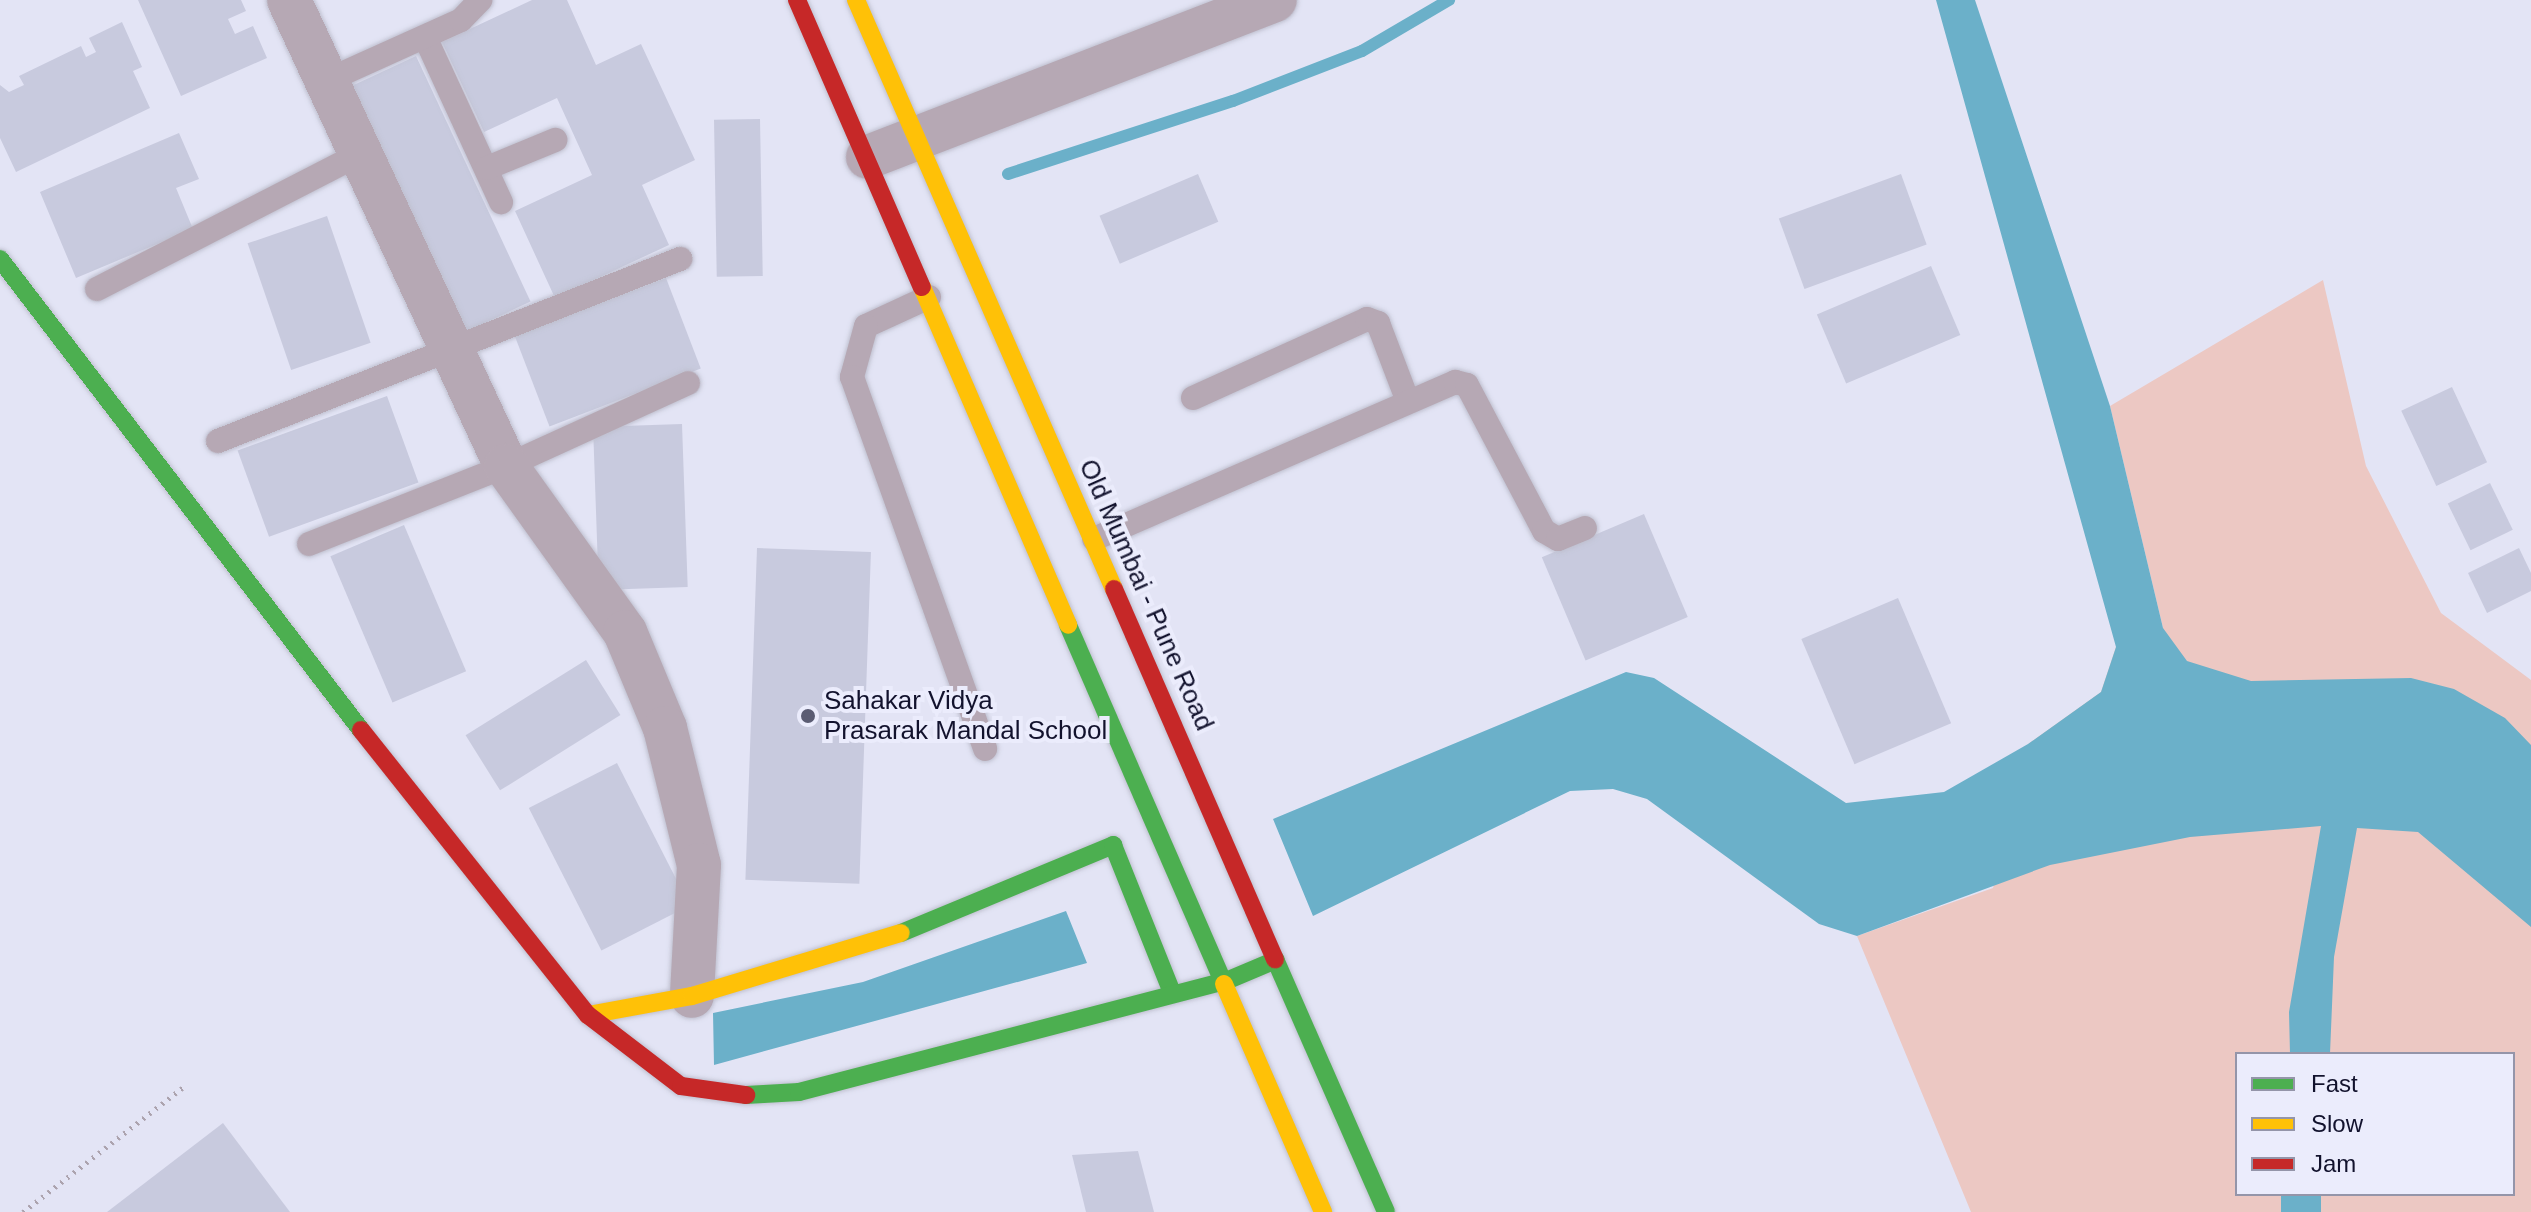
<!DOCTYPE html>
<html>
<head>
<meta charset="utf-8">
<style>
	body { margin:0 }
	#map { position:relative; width:2531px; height:1212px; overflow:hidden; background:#e3e4f5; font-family:Helvetica,sans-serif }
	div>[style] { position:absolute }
	.green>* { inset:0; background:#ecc8c3 }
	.water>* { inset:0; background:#6bb0c9; transform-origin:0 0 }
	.stream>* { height:12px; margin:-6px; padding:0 6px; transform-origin:6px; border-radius:6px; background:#6bb0c9 }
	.building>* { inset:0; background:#c8cade; transform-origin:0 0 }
	.path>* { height:5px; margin-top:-2.5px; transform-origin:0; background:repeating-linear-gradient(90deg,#aca3ae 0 2px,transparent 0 8px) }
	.roads { filter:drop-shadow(0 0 2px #bfc0cf) drop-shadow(0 0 2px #bfc0cf) }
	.lane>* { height:24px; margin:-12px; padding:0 12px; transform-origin:12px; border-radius:12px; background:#b6a8b4 }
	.street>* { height:44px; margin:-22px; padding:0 22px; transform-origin:22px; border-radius:22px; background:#b6a8b4 }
	.fast>* { height:18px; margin:-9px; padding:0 9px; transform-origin:9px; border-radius:9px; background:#4caf50 }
	.slow>* { height:18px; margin:-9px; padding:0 9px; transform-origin:9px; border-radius:9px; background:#ffc107 }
	.jam>* { height:18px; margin:-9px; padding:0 9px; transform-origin:9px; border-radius:9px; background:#c62828 }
	.dots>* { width:22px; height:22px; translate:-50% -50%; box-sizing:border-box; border:4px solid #ebecfc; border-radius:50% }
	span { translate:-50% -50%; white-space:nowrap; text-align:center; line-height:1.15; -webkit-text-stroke:8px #ebecfc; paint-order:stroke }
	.street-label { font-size:26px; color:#12122d }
	.poi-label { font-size:26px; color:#12122d }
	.left { translate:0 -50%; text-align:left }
	.legend { position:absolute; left:2235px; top:1052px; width:280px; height:144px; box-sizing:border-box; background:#ebecfc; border:2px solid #9495a9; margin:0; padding:10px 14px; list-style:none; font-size:24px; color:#12122d }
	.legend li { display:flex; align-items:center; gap:16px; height:40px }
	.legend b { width:40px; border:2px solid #9495a9 }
</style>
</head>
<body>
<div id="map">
	<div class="green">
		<div style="clip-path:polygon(evenodd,2323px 280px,2366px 466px,2441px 613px,2531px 680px,2531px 1212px,1971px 1212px,1857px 936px,1993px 888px,2028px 744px,2101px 692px,2116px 647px,2163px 628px,2110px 406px,2323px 280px,2237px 1054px,2513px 1054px,2513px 1194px,2237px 1194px,2237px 1054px)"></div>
	</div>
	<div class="water">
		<div style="clip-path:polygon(1936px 0,1975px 0,2110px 406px,2163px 628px,2187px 661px,2251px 681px,2411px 678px,2454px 689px,2505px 718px,2531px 745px,2531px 927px,2418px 832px,2357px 828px,2334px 957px,2330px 1054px,2290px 1054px,2289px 1012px,2321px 826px,2190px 837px,2050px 865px,1857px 936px,1819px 924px,1647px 799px,1613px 789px,1570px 791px,1313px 916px,1273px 819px,1626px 672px,1654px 678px,1846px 803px,1944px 792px,2028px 744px,2101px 692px,2116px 647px)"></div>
		<div style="clip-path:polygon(1066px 911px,1087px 963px,714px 1065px,713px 1013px,863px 982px)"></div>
		<div style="left:2281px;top:1194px;width:40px;height:18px"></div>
	</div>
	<div class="stream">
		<div style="left:1008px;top:174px;width:237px;rotate:-18deg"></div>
		<div style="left:1233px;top:101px;width:138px;rotate:-21.2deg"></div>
		<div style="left:1362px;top:51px;width:101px;rotate:-30.4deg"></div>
	</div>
	<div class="building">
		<div style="clip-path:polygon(138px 0,241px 0,246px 11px,228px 19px,235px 34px,253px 26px,267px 58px,181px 96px)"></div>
		<div style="clip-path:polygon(532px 0,567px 0,596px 65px,641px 44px,695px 160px,642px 185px,669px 245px,555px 298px,515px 211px,592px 175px,557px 98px,484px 132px,442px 42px)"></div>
		<div style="clip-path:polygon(122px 22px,142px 67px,133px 71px,150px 108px,16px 172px,0 138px,0 85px,9px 92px,24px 85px,19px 76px,81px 46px,86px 57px,96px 52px,89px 38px)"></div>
		<div style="left:416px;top:56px;width:271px;height:74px;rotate:65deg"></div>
		<div style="left:760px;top:119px;width:157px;height:46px;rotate:89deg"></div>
		<div style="clip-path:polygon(179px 133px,199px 179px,176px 188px,193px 229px,76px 278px,40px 192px)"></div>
		<div style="left:1198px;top:174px;width:52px;height:107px;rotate:67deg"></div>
		<div style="left:1901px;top:174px;width:75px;height:130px;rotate:70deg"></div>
		<div style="left:327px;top:216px;width:134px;height:84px;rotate:71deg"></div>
		<div style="left:1931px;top:266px;width:75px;height:124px;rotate:67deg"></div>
		<div style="left:666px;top:278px;width:97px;height:162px;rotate:69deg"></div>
		<div style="left:2452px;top:387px;width:83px;height:56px;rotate:65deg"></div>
		<div style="left:387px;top:396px;width:92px;height:159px;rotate:70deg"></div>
		<div style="left:682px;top:424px;width:163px;height:89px;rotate:88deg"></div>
		<div style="left:2490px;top:483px;width:52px;height:47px;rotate:64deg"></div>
		<div style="left:1644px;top:514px;width:112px;height:111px;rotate:67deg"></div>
		<div style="left:404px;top:525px;width:159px;height:80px;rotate:67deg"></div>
		<div style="left:757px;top:548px;width:114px;height:332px;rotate:2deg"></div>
		<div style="clip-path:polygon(2519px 548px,2531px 573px,2531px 591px,2487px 613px,2468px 573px)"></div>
		<div style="left:1898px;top:598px;width:136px;height:105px;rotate:67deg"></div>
		<div style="left:586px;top:660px;width:65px;height:142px;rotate:58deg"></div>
		<div style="left:617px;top:763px;width:160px;height:99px;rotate:63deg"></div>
		<div style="clip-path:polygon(223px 1123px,290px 1212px,107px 1212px)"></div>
		<div style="clip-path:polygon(1138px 1151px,1154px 1212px,1086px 1212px,1072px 1155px)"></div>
	</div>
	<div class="path">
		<div style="left:23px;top:1212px;width:205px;rotate:-37.9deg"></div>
	</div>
	<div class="roads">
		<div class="lane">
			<div style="left:425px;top:37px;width:182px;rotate:65.3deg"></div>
			<div style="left:326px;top:81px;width:148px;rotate:-24.3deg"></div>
			<div style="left:461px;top:20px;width:28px;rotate:-46deg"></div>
			<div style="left:487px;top:168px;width:74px;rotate:-22.4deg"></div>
			<div style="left:97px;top:289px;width:296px;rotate:-27.2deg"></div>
			<div style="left:929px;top:297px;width:69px;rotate:155.3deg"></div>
			<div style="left:866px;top:326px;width:53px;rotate:105.4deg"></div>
			<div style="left:852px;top:377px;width:395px;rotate:70.3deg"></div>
			<div style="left:1193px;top:398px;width:191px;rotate:-24.4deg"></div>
			<div style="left:1367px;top:319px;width:12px;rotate:20deg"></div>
			<div style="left:1378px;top:323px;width:81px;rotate:69.1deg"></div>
			<div style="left:218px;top:441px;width:497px;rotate:-21.5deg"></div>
			<div style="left:1094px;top:539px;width:394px;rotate:-23.5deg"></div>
			<div style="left:1455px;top:382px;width:12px;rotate:14deg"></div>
			<div style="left:1467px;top:385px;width:165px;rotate:62.2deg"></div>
			<div style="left:1544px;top:531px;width:16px;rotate:30deg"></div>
			<div style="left:1558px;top:539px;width:29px;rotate:-22deg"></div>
			<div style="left:309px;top:544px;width:212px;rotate:-21.6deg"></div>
			<div style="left:506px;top:466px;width:200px;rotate:-24.5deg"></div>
		</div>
		<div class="street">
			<div style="left:289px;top:0;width:514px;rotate:65.03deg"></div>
			<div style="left:506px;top:466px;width:204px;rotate:54.4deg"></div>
			<div style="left:625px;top:632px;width:104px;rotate:67.4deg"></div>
			<div style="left:665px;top:728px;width:141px;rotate:76.1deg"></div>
			<div style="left:699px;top:865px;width:131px;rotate:93.1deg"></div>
			<div style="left:868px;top:157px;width:436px;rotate:-21.1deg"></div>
		</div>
		<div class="fast">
			<div style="left:0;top:259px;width:593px;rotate:52.53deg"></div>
			<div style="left:1068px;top:625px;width:391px;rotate:66.5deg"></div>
			<div style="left:901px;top:933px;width:230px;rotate:-22.5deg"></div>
			<div style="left:1113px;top:845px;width:156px;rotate:68.2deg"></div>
			<div style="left:1275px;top:959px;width:276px;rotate:66.3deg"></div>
			<div style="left:746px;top:1095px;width:53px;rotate:-3.2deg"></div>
			<div style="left:799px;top:1092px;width:441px;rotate:-14.6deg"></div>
			<div style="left:1226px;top:981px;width:54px;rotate:-22.8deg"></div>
		</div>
		<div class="slow">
			<div style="left:856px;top:0;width:643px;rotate:66.35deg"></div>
			<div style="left:922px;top:287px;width:368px;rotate:66.6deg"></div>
			<div style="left:1224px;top:984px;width:249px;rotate:66.5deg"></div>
			<div style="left:588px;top:1015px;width:106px;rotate:-10.4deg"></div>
			<div style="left:692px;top:996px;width:218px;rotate:-16.8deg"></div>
		</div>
		<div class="jam">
			<div style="left:797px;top:0;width:313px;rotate:66.5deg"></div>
			<div style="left:1114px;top:589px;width:404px;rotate:66.5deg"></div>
			<div style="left:361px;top:730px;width:364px;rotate:51.5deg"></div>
			<div style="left:588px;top:1015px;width:117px;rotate:37.4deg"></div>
			<div style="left:681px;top:1086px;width:66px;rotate:7.9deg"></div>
		</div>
	</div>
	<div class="dots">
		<div style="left:808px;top:716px;background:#5b5c73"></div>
	</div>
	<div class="street-label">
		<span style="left:1146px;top:595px;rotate:66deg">Old Mumbai - Pune Road</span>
	</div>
	<div class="poi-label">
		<span class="left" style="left:824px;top:716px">Sahakar Vidya<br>Prasarak Mandal School</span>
	</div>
	<ul class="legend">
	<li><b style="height:10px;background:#4caf50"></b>Fast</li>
	<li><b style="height:10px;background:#ffc107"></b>Slow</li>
	<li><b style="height:10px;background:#c62828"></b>Jam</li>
	</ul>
</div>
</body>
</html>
